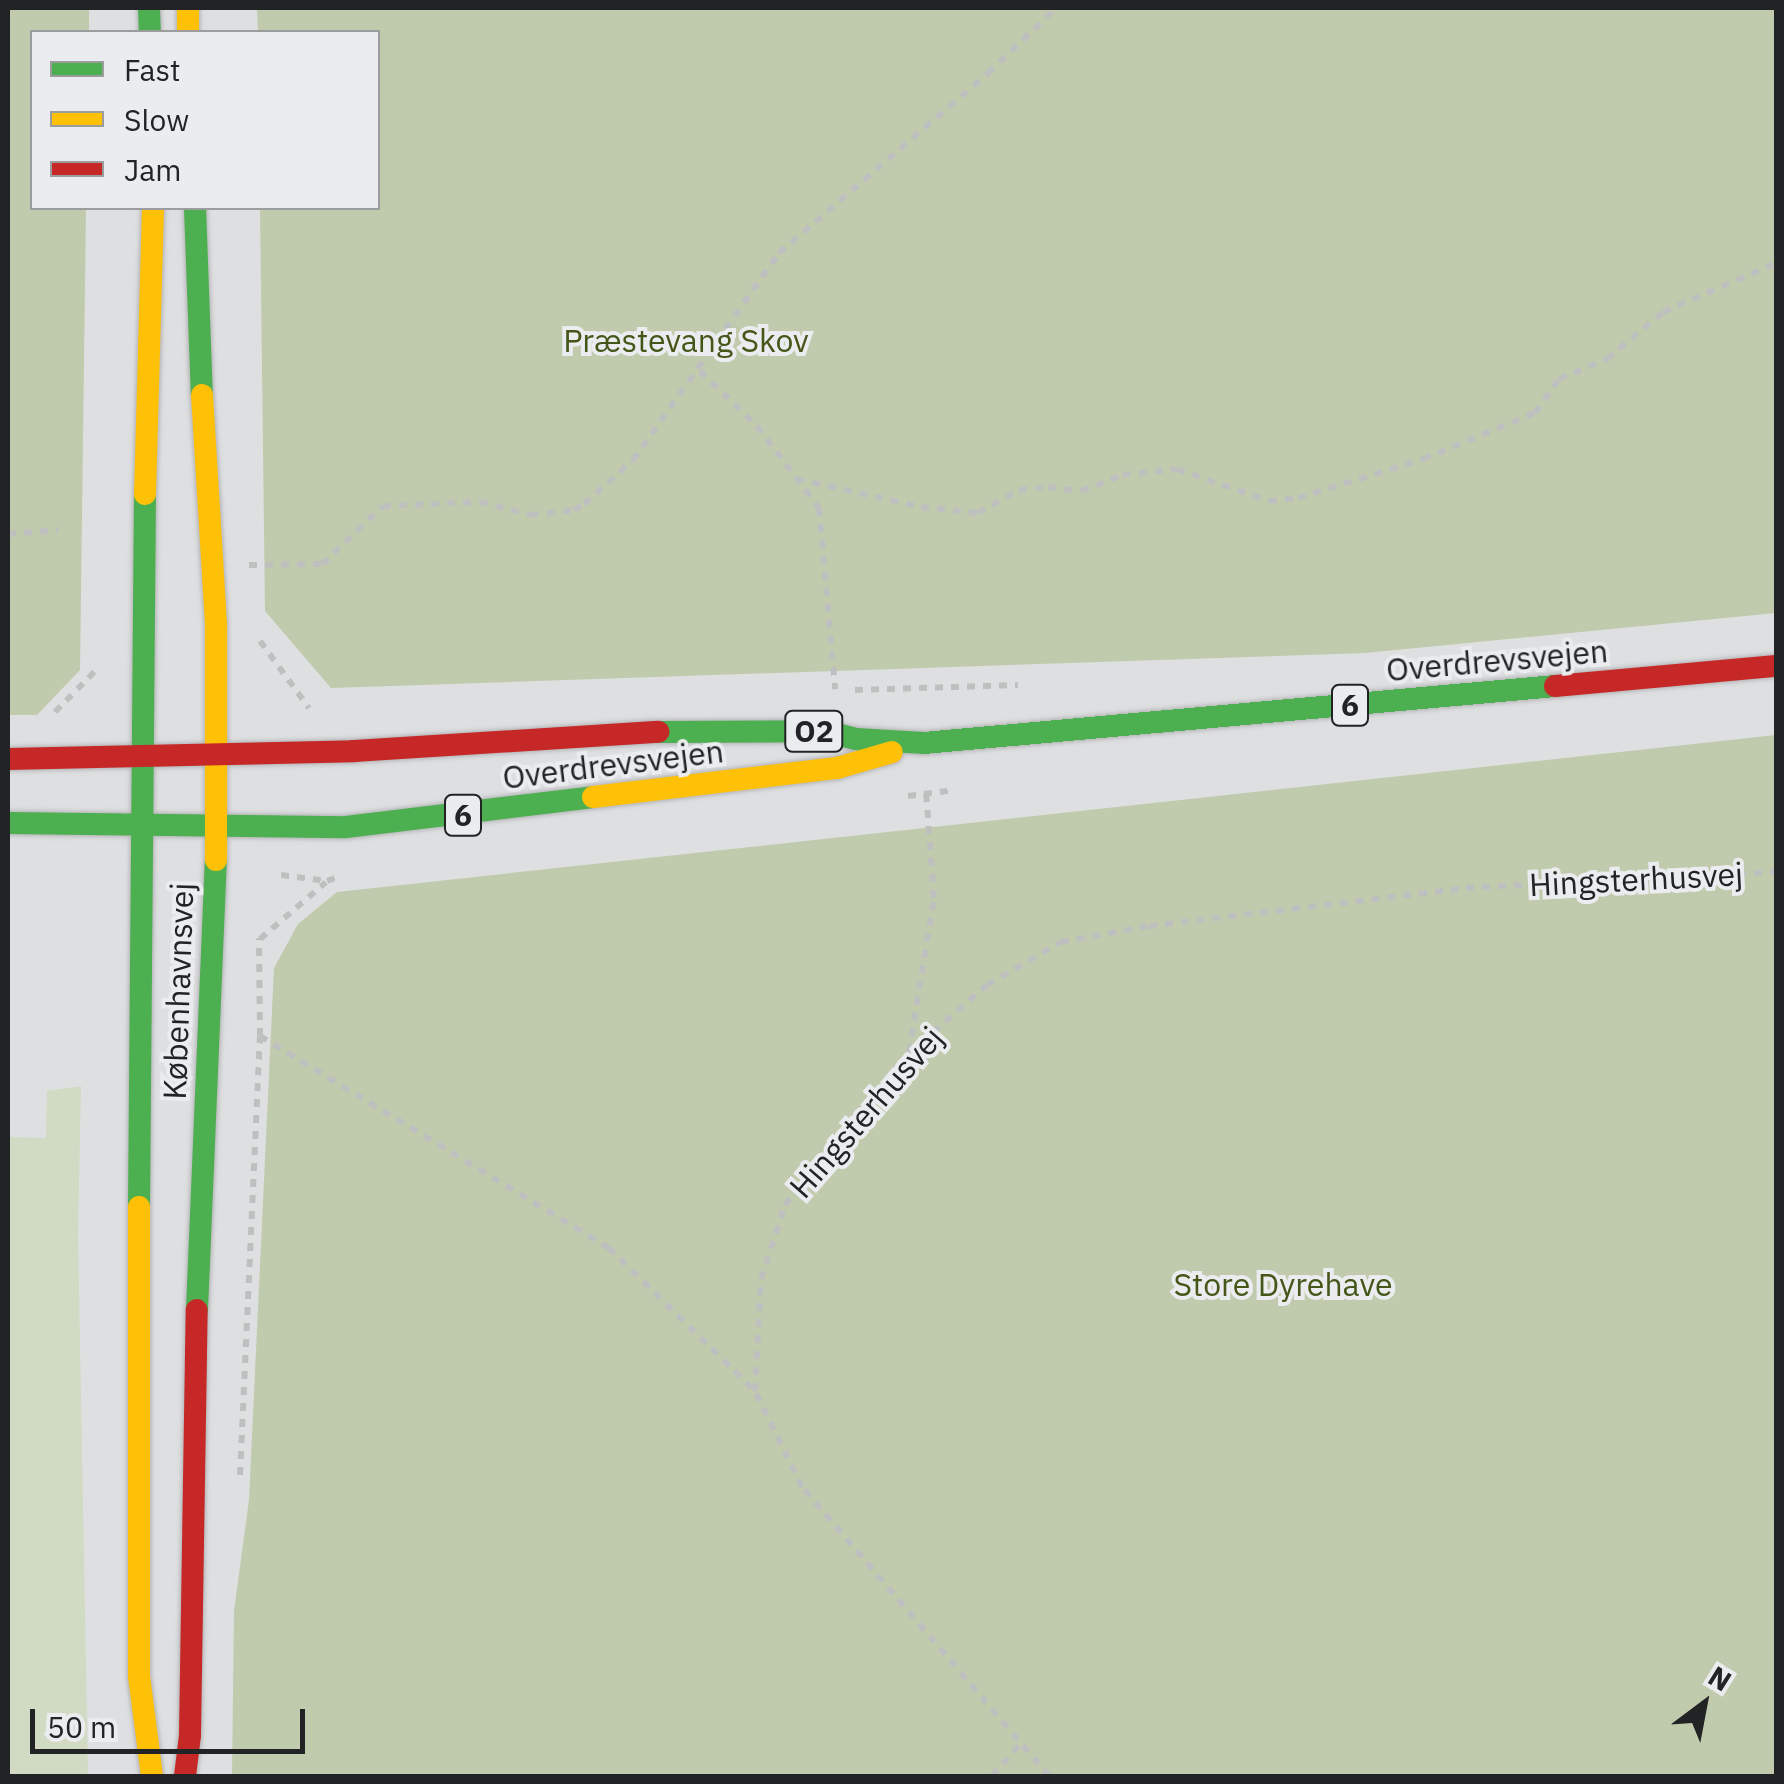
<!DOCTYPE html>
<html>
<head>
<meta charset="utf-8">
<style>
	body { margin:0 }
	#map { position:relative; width:1784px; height:1784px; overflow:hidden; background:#dedfe1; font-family:"IBM Plex Sans",sans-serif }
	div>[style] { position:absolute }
	.green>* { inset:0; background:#d1dbc3 }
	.forest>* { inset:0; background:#bfcbac }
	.path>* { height:6px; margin-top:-3px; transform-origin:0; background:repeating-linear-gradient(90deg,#bec0c0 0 8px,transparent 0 16px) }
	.roads { filter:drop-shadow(0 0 2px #b5b5b7) drop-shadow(0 0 2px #b5b5b7) }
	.fast>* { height:22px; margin:-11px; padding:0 11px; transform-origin:11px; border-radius:11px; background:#4caf50 }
	.slow>* { height:22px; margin:-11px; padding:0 11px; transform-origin:11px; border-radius:11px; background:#ffc107 }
	.jam>* { height:22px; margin:-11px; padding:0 11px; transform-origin:11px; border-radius:11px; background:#c62828 }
	span { translate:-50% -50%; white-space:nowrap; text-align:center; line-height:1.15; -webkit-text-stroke:8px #eaecef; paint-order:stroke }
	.shield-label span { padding:2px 8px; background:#eaecef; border:2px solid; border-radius:8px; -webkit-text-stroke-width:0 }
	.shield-label { font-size:30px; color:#222324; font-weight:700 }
	.park-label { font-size:32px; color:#445718 }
	.street-label { font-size:32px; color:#222324 }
	.frame { position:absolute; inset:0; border:10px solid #222324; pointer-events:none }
	.legend { position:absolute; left:30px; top:30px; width:350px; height:180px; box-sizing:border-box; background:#eaecef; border:2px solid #9a9c9e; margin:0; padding:12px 18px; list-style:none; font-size:30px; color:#222324 }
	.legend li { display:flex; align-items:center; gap:20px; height:50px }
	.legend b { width:50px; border:2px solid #9a9c9e }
	.north { position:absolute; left:1654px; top:1654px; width:100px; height:100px; -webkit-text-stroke:8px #eaecef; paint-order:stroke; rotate:32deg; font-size:28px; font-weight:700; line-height:40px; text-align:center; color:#222324 }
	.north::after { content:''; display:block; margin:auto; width:35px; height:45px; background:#222324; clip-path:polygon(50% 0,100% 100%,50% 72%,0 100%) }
	.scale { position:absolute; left:30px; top:1709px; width:275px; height:45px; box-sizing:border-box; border:5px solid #222324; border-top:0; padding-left:12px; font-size:30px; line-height:35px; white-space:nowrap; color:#222324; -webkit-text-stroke:8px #eaecef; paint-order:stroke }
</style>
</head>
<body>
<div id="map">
	<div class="green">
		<div style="clip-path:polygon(81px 1086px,78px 1233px,88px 1776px,8px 1776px,8px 1137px,46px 1138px,47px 1091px)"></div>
	</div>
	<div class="forest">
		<div style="clip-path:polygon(8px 8px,89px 8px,89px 32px,32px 32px,32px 208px,86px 208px,80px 670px,37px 715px,8px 715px)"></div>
		<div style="clip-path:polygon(257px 8px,1776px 8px,1776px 613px,1365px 653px,331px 688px,265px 611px,260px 208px,378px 208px,378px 32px,258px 32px)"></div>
		<div style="clip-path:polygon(1776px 735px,1776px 1776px,232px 1776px,234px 1611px,249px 1500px,274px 968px,298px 924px,337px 892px)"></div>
	</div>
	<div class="path">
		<div style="left:700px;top:371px;width:79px;rotate:44deg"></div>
		<div style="left:757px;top:426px;width:103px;rotate:52.9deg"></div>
		<div style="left:819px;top:508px;width:182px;rotate:84.9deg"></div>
		<div style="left:797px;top:479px;width:127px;rotate:12.7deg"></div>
		<div style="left:921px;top:507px;width:57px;rotate:6deg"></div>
		<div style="left:978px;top:513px;width:47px;rotate:-29.3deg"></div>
		<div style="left:1019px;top:490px;width:29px;rotate:-6deg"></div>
		<div style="left:1048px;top:487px;width:33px;rotate:7deg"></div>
		<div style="left:1081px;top:491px;width:45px;rotate:-20.9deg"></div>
		<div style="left:1123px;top:475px;width:54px;rotate:-6.3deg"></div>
		<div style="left:1177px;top:469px;width:97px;rotate:19.2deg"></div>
		<div style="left:1269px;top:501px;width:29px;rotate:-6deg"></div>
		<div style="left:1298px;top:498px;width:131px;rotate:-17.3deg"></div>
		<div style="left:1423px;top:459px;width:121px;rotate:-22.3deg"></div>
		<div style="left:1535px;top:413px;width:42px;rotate:-54.8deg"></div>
		<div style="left:1559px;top:379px;width:52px;rotate:-22.6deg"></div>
		<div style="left:1607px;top:359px;width:73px;rotate:-40deg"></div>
		<div style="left:1663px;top:312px;width:123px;rotate:-23.4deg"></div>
		<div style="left:8px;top:534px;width:51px;rotate:-4.5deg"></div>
		<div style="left:249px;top:565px;width:73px;rotate:-0.8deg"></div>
		<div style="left:322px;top:564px;width:84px;rotate:-43.6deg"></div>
		<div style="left:383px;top:506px;width:97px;rotate:-2.4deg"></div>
		<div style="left:480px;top:502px;width:53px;rotate:14.3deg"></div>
		<div style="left:531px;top:515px;width:43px;rotate:-6.6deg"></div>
		<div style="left:574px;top:510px;width:12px;rotate:-31deg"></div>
		<div style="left:584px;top:504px;width:66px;rotate:-41.9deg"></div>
		<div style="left:633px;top:460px;width:253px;rotate:-54.8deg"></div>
		<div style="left:779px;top:253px;width:276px;rotate:-40.7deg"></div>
		<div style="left:988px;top:73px;width:94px;rotate:-43.7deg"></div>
		<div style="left:260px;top:641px;width:83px;rotate:53.8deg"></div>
		<div style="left:855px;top:690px;width:163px;rotate:-1.8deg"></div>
		<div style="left:55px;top:712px;width:63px;rotate:-45.6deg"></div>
		<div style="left:908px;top:796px;width:47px;rotate:-7.3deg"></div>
		<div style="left:281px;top:875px;width:46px;rotate:7.4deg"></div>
		<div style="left:327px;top:881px;width:15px;rotate:-20deg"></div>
		<div style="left:260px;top:939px;width:87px;rotate:-40.8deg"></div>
		<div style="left:260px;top:1036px;width:408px;rotate:31.3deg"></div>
		<div style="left:609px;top:1248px;width:204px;rotate:44.4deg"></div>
		<div style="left:909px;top:1052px;width:156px;rotate:-80.8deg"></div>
		<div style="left:934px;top:898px;width:106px;rotate:-94.3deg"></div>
		<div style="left:240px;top:1475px;width:439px;rotate:-87.4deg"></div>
		<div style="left:260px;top:1036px;width:98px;rotate:-90.6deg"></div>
		<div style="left:992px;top:1776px;width:45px;rotate:-48.6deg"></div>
		<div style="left:1049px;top:1776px;width:380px;rotate:-130.5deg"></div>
		<div style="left:802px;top:1487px;width:107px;rotate:-116.1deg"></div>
		<div style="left:755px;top:1391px;width:112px;rotate:-86.9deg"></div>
		<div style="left:761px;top:1279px;width:78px;rotate:-72deg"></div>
		<div style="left:785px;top:1205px;width:112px;rotate:-51.5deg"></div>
		<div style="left:855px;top:1117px;width:84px;rotate:-49.8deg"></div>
		<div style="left:909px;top:1053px;width:103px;rotate:-41.1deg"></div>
		<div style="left:987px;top:985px;width:86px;rotate:-30.2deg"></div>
		<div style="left:1061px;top:942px;width:89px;rotate:-10.3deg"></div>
		<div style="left:1149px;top:926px;width:319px;rotate:-6.8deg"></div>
		<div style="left:1466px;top:888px;width:310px;rotate:-3deg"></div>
	</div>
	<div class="roads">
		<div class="fast">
			<div style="left:149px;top:8px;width:24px;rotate:88deg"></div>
			<div style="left:195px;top:208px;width:187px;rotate:87.9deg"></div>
			<div style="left:658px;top:732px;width:166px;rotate:-0.3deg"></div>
			<div style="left:824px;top:731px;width:33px;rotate:14deg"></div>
			<div style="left:856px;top:739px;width:68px;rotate:3.4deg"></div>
			<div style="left:924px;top:743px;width:634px;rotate:-5.16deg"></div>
			<div style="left:8px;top:823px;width:338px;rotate:0.7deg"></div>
			<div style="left:346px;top:827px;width:249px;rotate:-6.9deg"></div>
			<div style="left:139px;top:1207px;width:713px;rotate:-89.52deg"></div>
			<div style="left:197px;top:1310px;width:450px;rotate:-87.6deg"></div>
		</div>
		<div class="slow">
			<div style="left:188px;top:8px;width:24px;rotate:90deg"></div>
			<div style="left:202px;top:395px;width:230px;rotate:86.5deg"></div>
			<div style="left:216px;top:625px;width:235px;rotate:90deg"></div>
			<div style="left:145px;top:494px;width:286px;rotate:-88.4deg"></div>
			<div style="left:593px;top:797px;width:246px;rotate:-6.8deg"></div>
			<div style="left:837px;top:768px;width:57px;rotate:-16.2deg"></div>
			<div style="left:139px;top:1207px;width:469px;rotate:90deg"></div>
			<div style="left:139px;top:1676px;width:101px;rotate:82.6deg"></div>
		</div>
		<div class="jam">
			<div style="left:1555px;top:686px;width:222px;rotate:-5.2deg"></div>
			<div style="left:8px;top:759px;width:346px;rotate:-1.3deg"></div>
			<div style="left:354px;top:751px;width:305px;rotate:-3.6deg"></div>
			<div style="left:185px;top:1776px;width:41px;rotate:-83deg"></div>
			<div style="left:190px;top:1735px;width:425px;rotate:-89.1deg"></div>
		</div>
	</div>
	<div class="shield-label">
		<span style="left:1350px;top:705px">6</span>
		<span style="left:814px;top:731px">O2</span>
		<span style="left:463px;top:815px">6</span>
	</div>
	<div class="park-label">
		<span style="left:686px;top:340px">Præstevang Skov</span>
		<span style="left:1283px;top:1284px">Store Dyrehave</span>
	</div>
	<div class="street-label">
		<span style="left:1497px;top:660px;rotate:-5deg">Overdrevsvejen</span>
		<span style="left:613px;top:764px;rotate:-7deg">Overdrevsvejen</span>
		<span style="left:1636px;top:879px;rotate:-3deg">Hingsterhusvej</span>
		<span style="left:178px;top:991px;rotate:-88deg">Københavnsvej</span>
		<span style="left:866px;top:1112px;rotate:-49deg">Hingsterhusvej</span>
	</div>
	<div class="frame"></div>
	<ul class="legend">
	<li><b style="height:12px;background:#4caf50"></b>Fast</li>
	<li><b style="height:12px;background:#ffc107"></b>Slow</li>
	<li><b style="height:12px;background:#c62828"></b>Jam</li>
	</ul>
	<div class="north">N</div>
	<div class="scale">50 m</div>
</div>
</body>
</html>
